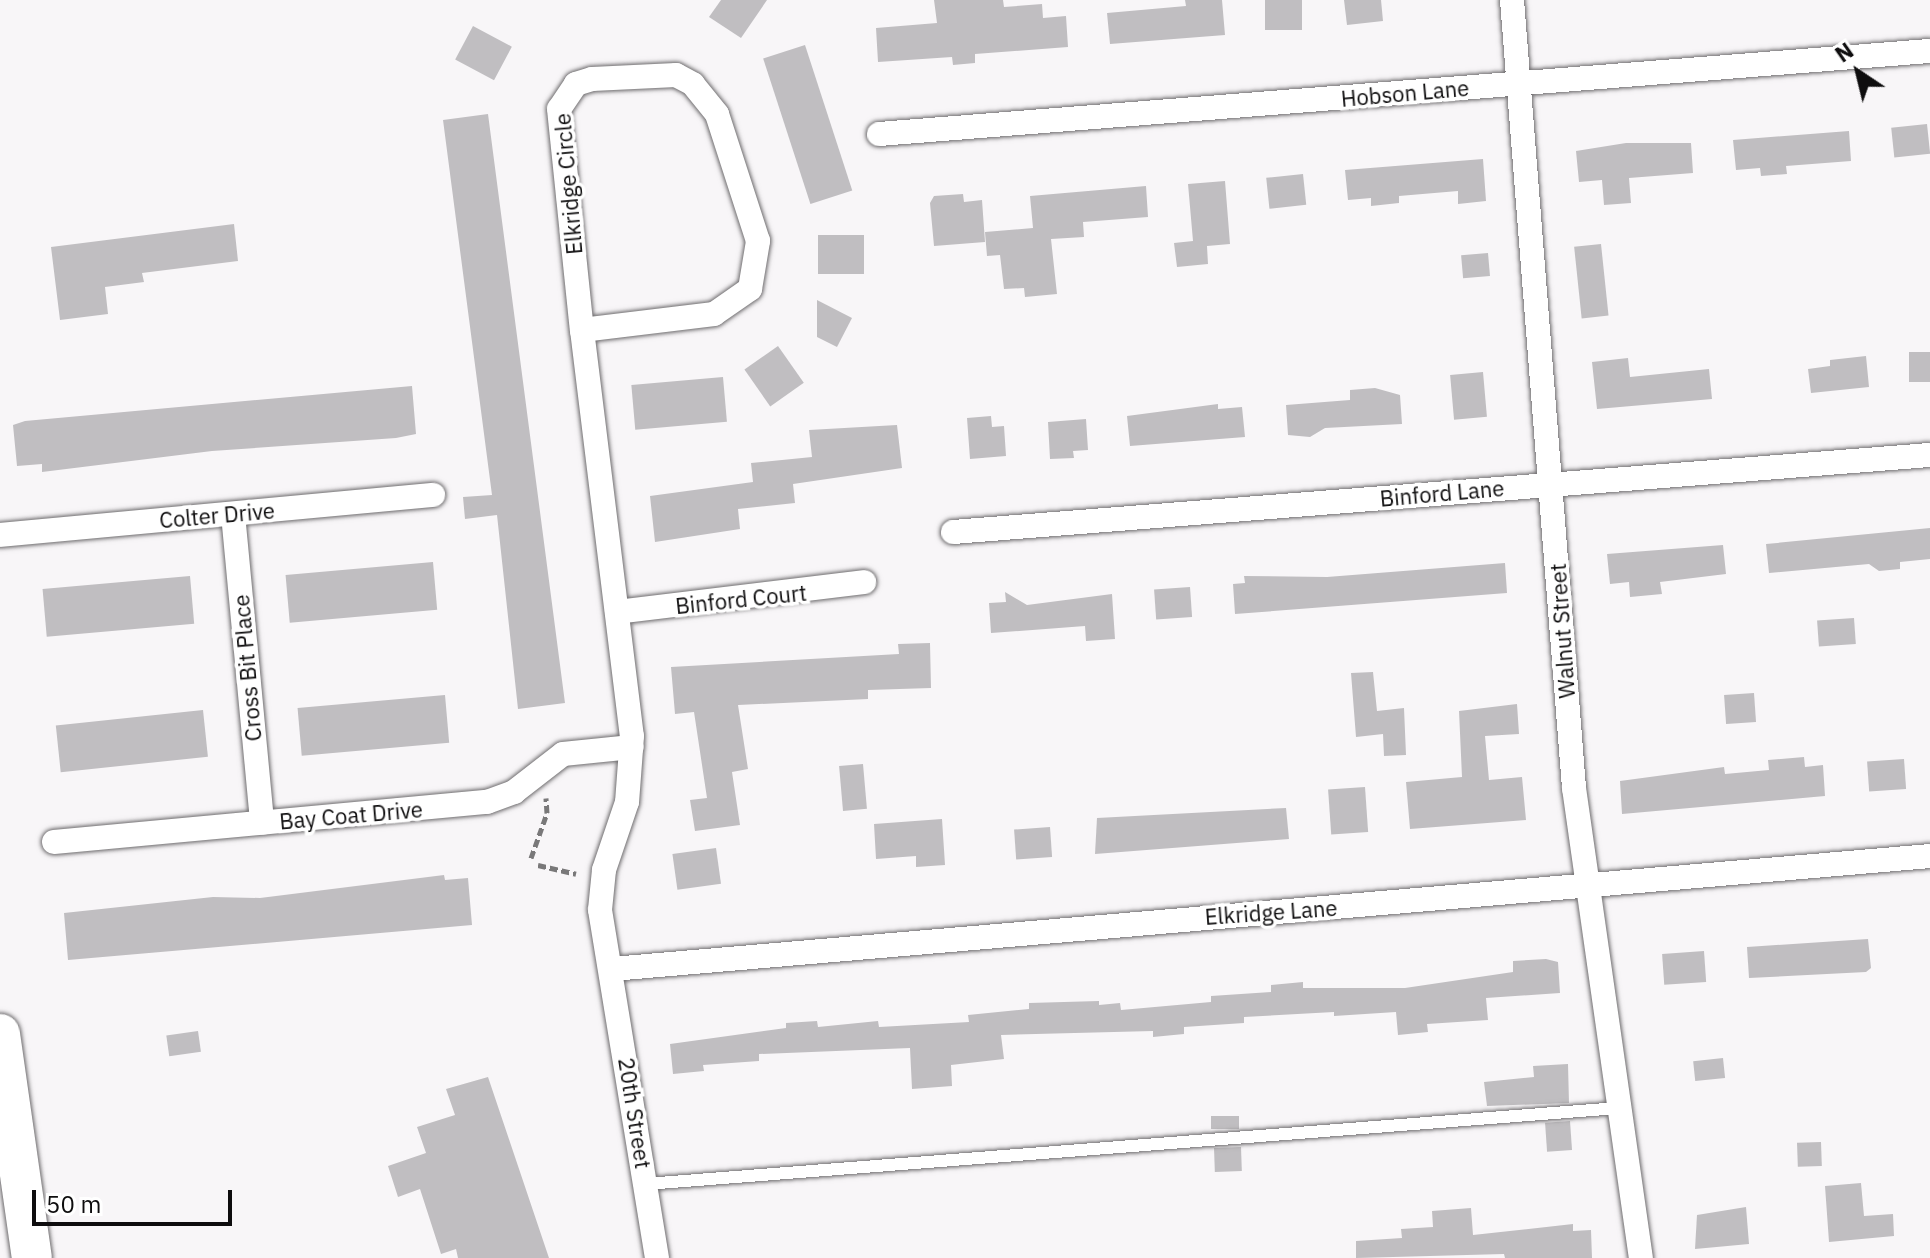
<!DOCTYPE html>
<html>
<head>
<meta charset="utf-8">
<style>
	body { margin:0 }
	#map { position:relative; width:1930px; height:1258px; overflow:hidden; background:#f8f6f8; font-family:"IBM Plex Sans",sans-serif }
	div>[style] { position:absolute }
	.building>* { inset:0; background:#c0bec1; transform-origin:0 0 }
	.path>* { height:5px; margin-top:-2.5px; transform-origin:0; background:repeating-linear-gradient(90deg,#797879 0 8px,transparent 0 12px) }
	.roads { filter:drop-shadow(0 0 2px #6f6d6f) drop-shadow(0 0 2px #6f6d6f) }
	.service>* { height:12px; margin:-6px; padding:0 6px; transform-origin:6px; border-radius:6px; background:#fff }
	.minor>* { height:24px; margin:-12px; padding:0 12px; transform-origin:12px; border-radius:12px; background:#fff }
	.trunk>* { height:40px; margin:-20px; padding:0 20px; transform-origin:20px; border-radius:20px; background:#fff }
	span { translate:-50% -50%; white-space:nowrap; text-align:center; line-height:1.15; -webkit-text-stroke:7px #fff; paint-order:stroke }
	.street-label { font-size:22px; color:#0e0d0e }
	.north { position:absolute; left:1818px; top:32px; width:80px; height:80px; -webkit-text-stroke:6px #fff; paint-order:stroke; rotate:325deg; font-size:22px; font-weight:700; line-height:32px; text-align:center; color:#0e0d0e }
	.north::after { content:''; display:block; margin:auto; width:28px; height:36px; background:#0e0d0e; clip-path:polygon(50% 0,100% 100%,50% 72%,0 100%) }
	.scale { position:absolute; left:32px; top:1190px; width:200px; height:36px; box-sizing:border-box; border:4px solid #0e0d0e; border-top:0; padding-left:10px; font-size:24px; line-height:28px; white-space:nowrap; color:#0e0d0e; -webkit-text-stroke:6px #fff; paint-order:stroke }
</style>
</head>
<body>
<div id="map">
	<div class="building">
		<div style="clip-path:polygon(721px 0,767px 0,741px 38px,709px 17px)"></div>
		<div style="clip-path:polygon(934px 0,1003px 0,1004px 7px,1042px 4px,1043px 18px,1066px 16px,1068px 47px,975px 54px,975px 63px,953px 65px,952px 57px,878px 62px,876px 28px,937px 23px)"></div>
		<div style="clip-path:polygon(1185px 0,1222px 0,1225px 35px,1110px 44px,1107px 13px,1186px 6px)"></div>
		<div style="left:1265px;top:0;width:37px;height:30px"></div>
		<div style="clip-path:polygon(1344px 0,1381px 0,1383px 21px,1347px 25px)"></div>
		<div style="left:473px;top:26px;width:44px;height:38px;rotate:28deg"></div>
		<div style="left:805px;top:45px;width:153px;height:44px;rotate:72deg"></div>
		<div style="clip-path:polygon(488px 114px,565px 703px,518px 709px,497px 515px,465px 519px,463px 497px,492px 495px,443px 120px)"></div>
		<div style="left:1927px;top:124px;width:30px;height:36px;rotate:84deg"></div>
		<div style="clip-path:polygon(1849px 131px,1851px 161px,1786px 166px,1787px 174px,1761px 176px,1760px 168px,1736px 170px,1733px 140px)"></div>
		<div style="clip-path:polygon(1626px 143px,1691px 143px,1693px 173px,1629px 178px,1631px 203px,1604px 205px,1602px 180px,1579px 182px,1576px 151px)"></div>
		<div style="clip-path:polygon(1483px 159px,1486px 201px,1458px 204px,1458px 191px,1399px 196px,1399px 203px,1371px 206px,1371px 198px,1348px 200px,1345px 170px)"></div>
		<div style="left:1303px;top:174px;width:31px;height:37px;rotate:84deg"></div>
		<div style="clip-path:polygon(1225px 181px,1230px 244px,1207px 246px,1208px 264px,1177px 267px,1174px 243px,1193px 241px,1188px 184px)"></div>
		<div style="clip-path:polygon(1146px 186px,1148px 217px,1083px 222px,1084px 237px,1051px 239px,1057px 294px,1025px 297px,1024px 288px,1004px 289px,1000px 255px,987px 256px,985px 232px,1033px 228px,1030px 196px)"></div>
		<div style="clip-path:polygon(963px 194px,964px 202px,982px 200px,985px 242px,934px 246px,930px 203px,934px 196px)"></div>
		<div style="clip-path:polygon(234px 224px,238px 261px,142px 273px,144px 282px,105px 287px,108px 314px,60px 320px,51px 247px)"></div>
		<div style="left:818px;top:235px;width:46px;height:39px"></div>
		<div style="left:1601px;top:244px;width:72px;height:27px;rotate:84deg"></div>
		<div style="left:1488px;top:253px;width:23px;height:27px;rotate:85deg"></div>
		<div style="clip-path:polygon(817px 300px,852px 318px,837px 347px,817px 337px)"></div>
		<div style="left:778px;top:346px;width:45px;height:41px;rotate:55deg"></div>
		<div style="left:1930px;top:352px;width:30px;height:21px;rotate:90deg"></div>
		<div style="clip-path:polygon(1866px 356px,1869px 387px,1811px 393px,1808px 369px,1830px 366px,1830px 360px)"></div>
		<div style="clip-path:polygon(1628px 358px,1630px 377px,1709px 369px,1712px 399px,1597px 409px,1592px 362px)"></div>
		<div style="left:1483px;top:372px;width:45px;height:33px;rotate:85deg"></div>
		<div style="left:723px;top:377px;width:45px;height:92px;rotate:85deg"></div>
		<div style="clip-path:polygon(412px 386px,416px 434px,396px 438px,212px 451px,42px 472px,42px 464px,17px 466px,13px 425px,25px 421px)"></div>
		<div style="clip-path:polygon(1375px 388px,1400px 395px,1402px 424px,1325px 428px,1310px 437px,1288px 435px,1286px 405px,1350px 400px,1350px 390px)"></div>
		<div style="clip-path:polygon(1218px 404px,1218px 409px,1242px 407px,1245px 437px,1130px 446px,1127px 416px)"></div>
		<div style="clip-path:polygon(991px 416px,992px 427px,1004px 426px,1006px 456px,970px 459px,967px 418px)"></div>
		<div style="clip-path:polygon(1086px 419px,1088px 450px,1073px 451px,1074px 458px,1050px 459px,1048px 422px)"></div>
		<div style="clip-path:polygon(897px 425px,902px 468px,793px 484px,795px 503px,738px 509px,740px 529px,655px 542px,650px 496px,753px 482px,751px 463px,812px 457px,809px 430px)"></div>
		<div style="clip-path:polygon(1930px 528px,1930px 559px,1900px 562px,1900px 569px,1879px 571px,1869px 564px,1769px 573px,1766px 544px)"></div>
		<div style="clip-path:polygon(1723px 545px,1726px 574px,1660px 582px,1662px 594px,1630px 597px,1629px 582px,1610px 584px,1607px 554px)"></div>
		<div style="left:433px;top:562px;width:48px;height:148px;rotate:85deg"></div>
		<div style="clip-path:polygon(1505px 563px,1507px 593px,1235px 614px,1233px 584px,1245px 583px,1244px 576px,1327px 577px)"></div>
		<div style="left:190px;top:576px;width:48px;height:148px;rotate:85deg"></div>
		<div style="left:1190px;top:587px;width:30px;height:36px;rotate:86deg"></div>
		<div style="clip-path:polygon(1005px 592px,1027px 605px,1112px 594px,1115px 639px,1086px 641px,1085px 626px,991px 633px,989px 603px,1006px 602px)"></div>
		<div style="left:1854px;top:618px;width:26px;height:37px;rotate:86deg"></div>
		<div style="clip-path:polygon(930px 643px,931px 688px,868px 690px,868px 699px,738px 705px,748px 769px,732px 772px,740px 825px,695px 831px,690px 800px,707px 798px,694px 712px,675px 714px,671px 667px,899px 654px,898px 644px)"></div>
		<div style="clip-path:polygon(1373px 672px,1377px 711px,1404px 708px,1406px 755px,1384px 756px,1383px 734px,1356px 737px,1351px 673px)"></div>
		<div style="left:1754px;top:693px;width:29px;height:30px;rotate:86deg"></div>
		<div style="left:445px;top:695px;width:48px;height:148px;rotate:85deg"></div>
		<div style="clip-path:polygon(1517px 704px,1519px 734px,1485px 736px,1489px 780px,1522px 777px,1526px 820px,1410px 829px,1406px 782px,1462px 777px,1459px 711px)"></div>
		<div style="left:203px;top:710px;width:47px;height:148px;rotate:84deg"></div>
		<div style="clip-path:polygon(1804px 757px,1805px 767px,1823px 765px,1825px 796px,1622px 814px,1620px 781px,1724px 767px,1725px 774px,1769px 770px,1768px 760px)"></div>
		<div style="left:1904px;top:759px;width:30px;height:37px;rotate:86deg"></div>
		<div style="left:863px;top:764px;width:45px;height:24px;rotate:85deg"></div>
		<div style="left:1365px;top:787px;width:45px;height:37px;rotate:86deg"></div>
		<div style="clip-path:polygon(1286px 808px,1289px 839px,1095px 854px,1097px 818px)"></div>
		<div style="clip-path:polygon(942px 819px,945px 865px,916px 867px,916px 856px,876px 859px,874px 824px)"></div>
		<div style="left:1050px;top:827px;width:30px;height:36px;rotate:86deg"></div>
		<div style="left:716px;top:848px;width:36px;height:44px;rotate:82deg"></div>
		<div style="clip-path:polygon(444px 875px,445px 880px,468px 878px,472px 925px,68px 960px,64px 913px,213px 897px,260px 898px)"></div>
		<div style="clip-path:polygon(1868px 939px,1871px 968px,1866px 972px,1749px 978px,1747px 947px)"></div>
		<div style="left:1704px;top:951px;width:31px;height:42px;rotate:86deg"></div>
		<div style="clip-path:polygon(1546px 959px,1558px 962px,1560px 993px,1486px 998px,1488px 1020px,1427px 1024px,1428px 1032px,1398px 1035px,1396px 1012px,1334px 1016px,1334px 1012px,1244px 1017px,1244px 1023px,1184px 1027px,1184px 1034px,1153px 1037px,1153px 1031px,1001px 1035px,1004px 1059px,951px 1065px,952px 1086px,912px 1089px,910px 1048px,759px 1054px,759px 1061px,703px 1065px,704px 1071px,673px 1074px,670px 1044px,786px 1028px,786px 1023px,817px 1021px,818px 1027px,878px 1021px,879px 1027px,969px 1022px,968px 1015px,1029px 1009px,1029px 1003px,1099px 1001px,1099px 1005px,1120px 1003px,1121px 1010px,1211px 1002px,1211px 996px,1271px 992px,1271px 985px,1303px 982px,1303px 988px,1405px 988px,1513px 972px,1513px 961px)"></div>
		<div style="left:198px;top:1031px;width:21px;height:32px;rotate:82deg"></div>
		<div style="left:1723px;top:1058px;width:20px;height:30px;rotate:84deg"></div>
		<div style="clip-path:polygon(1568px 1064px,1569px 1103px,1487px 1106px,1484px 1082px,1534px 1077px,1533px 1066px)"></div>
		<div style="clip-path:polygon(488px 1077px,549px 1258px,458px 1258px,456px 1249px,441px 1254px,420px 1189px,398px 1197px,388px 1166px,426px 1153px,417px 1127px,455px 1115px,446px 1089px)"></div>
		<div style="left:1239px;top:1116px;width:13px;height:28px;rotate:90deg"></div>
		<div style="left:1570px;top:1121px;width:29px;height:25px;rotate:86deg"></div>
		<div style="left:1821px;top:1142px;width:24px;height:24px;rotate:88deg"></div>
		<div style="left:1241px;top:1147px;width:24px;height:27px;rotate:88deg"></div>
		<div style="clip-path:polygon(1861px 1183px,1864px 1216px,1893px 1214px,1894px 1236px,1829px 1242px,1825px 1186px)"></div>
		<div style="clip-path:polygon(1746px 1207px,1749px 1244px,1695px 1249px,1697px 1215px)"></div>
		<div style="clip-path:polygon(1471px 1208px,1473px 1235px,1573px 1224px,1573px 1231px,1591px 1230px,1592px 1258px,1505px 1258px,1504px 1254px,1356px 1258px,1356px 1241px,1402px 1238px,1401px 1229px,1433px 1227px,1432px 1211px)"></div>
	</div>
	<div class="path">
		<div style="left:531px;top:858px;width:48px;rotate:-70.4deg"></div>
		<div style="left:547px;top:813px;width:15px;rotate:-94deg"></div>
		<div style="left:538px;top:865px;width:39px;rotate:13deg"></div>
	</div>
	<div class="roads">
		<div class="service">
			<div style="left:646px;top:1184px;width:976px;rotate:-4.47deg"></div>
		</div>
		<div class="minor">
			<div style="left:1512px;top:0;width:790px;rotate:85.5deg"></div>
			<div style="left:1574px;top:788px;width:475px;rotate:81.9deg"></div>
			<div style="left:879px;top:134px;width:1054px;rotate:-4.52deg"></div>
			<div style="left:582px;top:330px;width:133px;rotate:-6.9deg"></div>
			<div style="left:714px;top:314px;width:44px;rotate:-34.8deg"></div>
			<div style="left:750px;top:289px;width:49px;rotate:-80.5deg"></div>
			<div style="left:758px;top:241px;width:133px;rotate:-107.9deg"></div>
			<div style="left:717px;top:114px;width:38px;rotate:-129deg"></div>
			<div style="left:693px;top:84px;width:19px;rotate:-152deg"></div>
			<div style="left:676px;top:75px;width:84px;rotate:177.3deg"></div>
			<div style="left:592px;top:79px;width:17px;rotate:163deg"></div>
			<div style="left:576px;top:84px;width:30px;rotate:124deg"></div>
			<div style="left:559px;top:109px;width:222px;rotate:84.1deg"></div>
			<div style="left:582px;top:330px;width:409px;rotate:83deg"></div>
			<div style="left:632px;top:736px;width:66px;rotate:94.3deg"></div>
			<div style="left:627px;top:802px;width:72px;rotate:108.7deg"></div>
			<div style="left:604px;top:870px;width:40px;rotate:95.7deg"></div>
			<div style="left:600px;top:910px;width:353px;rotate:80.7deg"></div>
			<div style="left:233px;top:514px;width:310px;rotate:84.6deg"></div>
			<div style="left:953px;top:532px;width:980px;rotate:-4.51deg"></div>
			<div style="left:0;top:535px;width:435px;rotate:-5.3deg"></div>
			<div style="left:617px;top:612px;width:249px;rotate:-6.9deg"></div>
			<div style="left:54px;top:842px;width:435px;rotate:-5.3deg"></div>
			<div style="left:487px;top:802px;width:29px;rotate:-20deg"></div>
			<div style="left:514px;top:792px;width:62px;rotate:-37.8deg"></div>
			<div style="left:563px;top:754px;width:69px;rotate:-5.8deg"></div>
			<div style="left:612px;top:969px;width:1323px;rotate:-4.9deg"></div>
		</div>
		<div class="trunk">
			<div style="left:0;top:1034px;width:226px;rotate:81.9deg"></div>
		</div>
	</div>
	<div class="street-label">
		<span style="left:1405px;top:93px;rotate:-5deg">Hobson Lane</span>
		<span style="left:568px;top:184px;rotate:-95deg">Elkridge Circle</span>
		<span style="left:1442px;top:493px;rotate:-5deg">Binford Lane</span>
		<span style="left:217px;top:515px;rotate:-5deg">Colter Drive</span>
		<span style="left:741px;top:599px;rotate:-6deg">Binford Court</span>
		<span style="left:1562px;top:631px;rotate:-94deg">Walnut Street</span>
		<span style="left:247px;top:668px;rotate:-95deg">Cross Bit Place</span>
		<span style="left:351px;top:815px;rotate:-5deg">Bay Coat Drive</span>
		<span style="left:1271px;top:912px;rotate:-4deg">Elkridge Lane</span>
		<span style="left:635px;top:1113px;rotate:81deg">20th Street</span>
	</div>
	<div class="north">N</div>
	<div class="scale">50 m</div>
</div>
</body>
</html>
